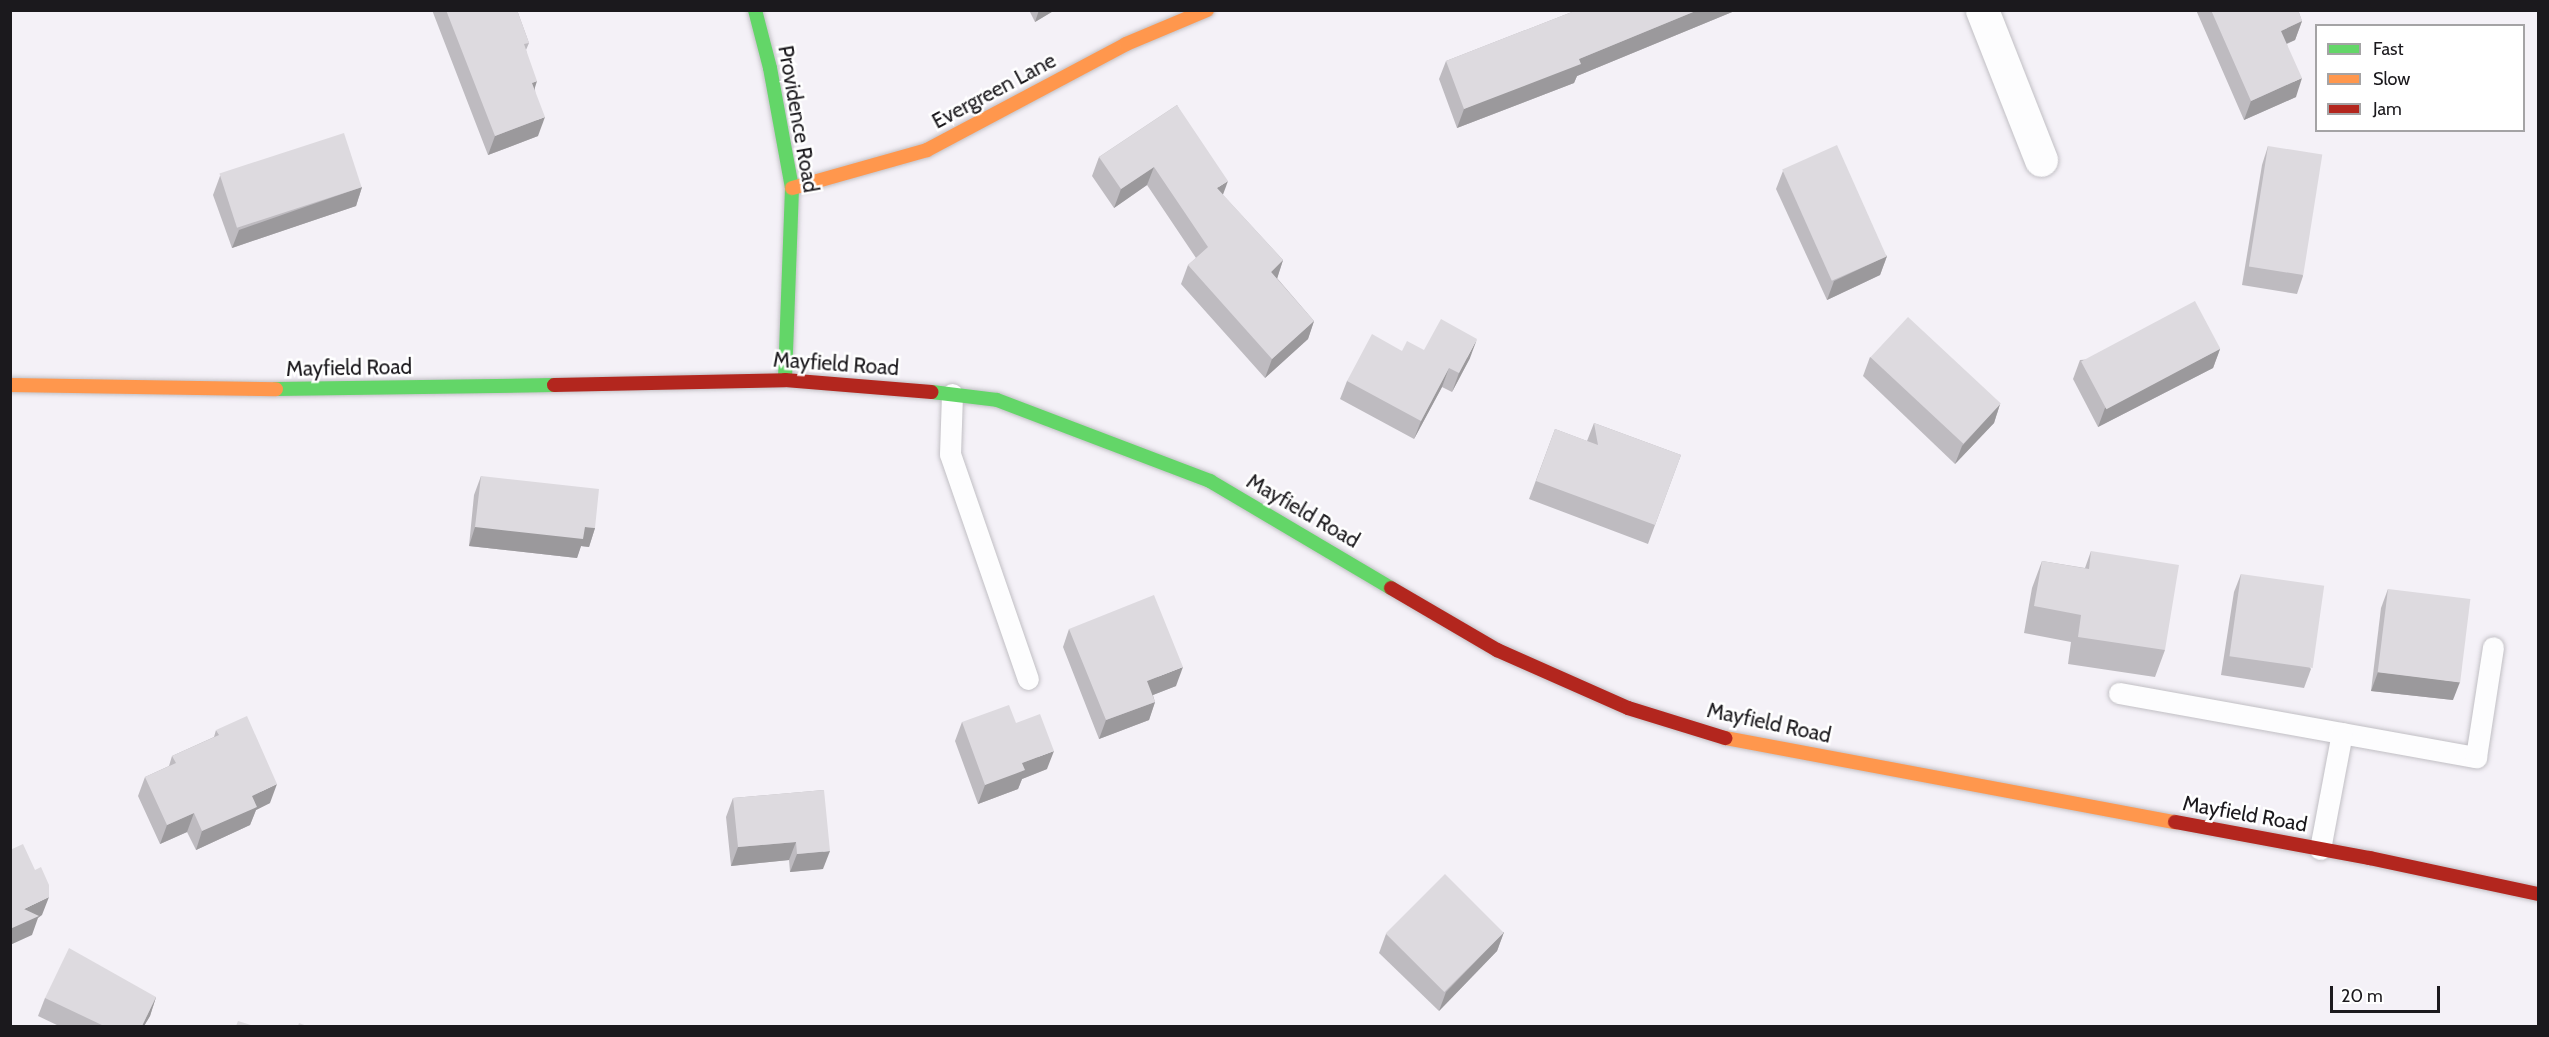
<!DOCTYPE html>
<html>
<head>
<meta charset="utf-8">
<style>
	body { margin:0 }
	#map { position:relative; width:2549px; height:1037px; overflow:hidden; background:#f4f1f7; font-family:Cabin,sans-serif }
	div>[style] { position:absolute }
	.roads { filter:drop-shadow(0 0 2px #c1bfc4) drop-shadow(0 0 2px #c1bfc4) }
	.lane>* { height:21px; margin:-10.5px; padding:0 10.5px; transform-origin:10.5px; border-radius:10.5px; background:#fdfdfe }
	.street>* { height:33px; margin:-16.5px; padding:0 16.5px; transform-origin:16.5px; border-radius:16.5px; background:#fdfdfe }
	.fast>* { height:14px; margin:-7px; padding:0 7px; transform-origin:7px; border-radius:7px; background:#63d668 }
	.slow>* { height:14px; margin:-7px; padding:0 7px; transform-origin:7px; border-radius:7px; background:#ff974d }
	.jam>* { height:14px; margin:-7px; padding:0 7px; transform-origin:7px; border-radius:7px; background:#b3261e }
	.wall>* { inset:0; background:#bebbc0 }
	.shaded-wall>* { inset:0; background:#9b999c }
	.building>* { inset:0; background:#dddadf; transform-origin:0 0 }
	span { translate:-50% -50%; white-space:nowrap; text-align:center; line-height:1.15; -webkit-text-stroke:5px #fff; paint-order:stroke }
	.street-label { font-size:21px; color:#1b191d }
	.frame { position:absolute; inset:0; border:12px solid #1b191d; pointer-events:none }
	.legend { position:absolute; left:2315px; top:24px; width:210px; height:108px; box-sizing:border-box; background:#fff; border:2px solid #a4a3a5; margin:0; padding:8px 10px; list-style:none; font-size:18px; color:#1b191d }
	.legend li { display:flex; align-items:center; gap:12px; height:30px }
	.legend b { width:30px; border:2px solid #a4a3a5 }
	.scale { position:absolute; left:2330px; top:986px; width:110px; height:27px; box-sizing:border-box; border:3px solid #1b191d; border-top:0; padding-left:8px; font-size:18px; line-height:21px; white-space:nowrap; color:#1b191d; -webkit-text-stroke:4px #fff; paint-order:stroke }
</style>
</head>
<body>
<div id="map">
	<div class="roads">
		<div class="lane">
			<div style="left:952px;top:394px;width:60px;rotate:91.9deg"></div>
			<div style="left:950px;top:454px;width:238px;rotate:70.9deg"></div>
			<div style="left:2119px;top:693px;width:363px;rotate:10.2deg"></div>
			<div style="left:2476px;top:757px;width:111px;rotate:-81.2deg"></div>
			<div style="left:2320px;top:849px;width:118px;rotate:-79.3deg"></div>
		</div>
		<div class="street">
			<div style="left:1982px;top:10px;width:161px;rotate:68.5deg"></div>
		</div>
		<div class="fast">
			<div style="left:755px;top:10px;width:60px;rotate:75.5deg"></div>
			<div style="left:770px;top:68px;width:122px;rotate:79.6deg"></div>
			<div style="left:792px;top:188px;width:192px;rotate:92.1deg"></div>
			<div style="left:276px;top:389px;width:278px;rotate:-0.8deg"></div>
			<div style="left:932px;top:392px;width:65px;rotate:7deg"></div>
			<div style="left:997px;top:400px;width:228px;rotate:20.8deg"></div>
			<div style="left:1210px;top:481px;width:210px;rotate:30.6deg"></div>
		</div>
		<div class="slow">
			<div style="left:792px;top:188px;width:140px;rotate:-15.7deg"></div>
			<div style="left:927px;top:150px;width:225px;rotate:-28deg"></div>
			<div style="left:1126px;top:44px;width:88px;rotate:-22.8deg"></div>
			<div style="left:10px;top:385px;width:266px;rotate:0.9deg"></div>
			<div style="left:1725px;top:738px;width:458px;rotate:10.6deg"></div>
		</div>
		<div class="jam">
			<div style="left:554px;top:385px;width:231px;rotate:-1.2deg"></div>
			<div style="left:785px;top:380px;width:147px;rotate:4.7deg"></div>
			<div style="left:1391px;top:588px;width:123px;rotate:30.3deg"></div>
			<div style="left:1497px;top:650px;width:143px;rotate:23.9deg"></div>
			<div style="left:1628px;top:708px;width:102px;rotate:17.2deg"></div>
			<div style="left:2175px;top:822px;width:198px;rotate:10.5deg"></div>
			<div style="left:2370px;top:858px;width:172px;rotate:12.1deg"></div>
		</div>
	</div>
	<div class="wall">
		<div style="clip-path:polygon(432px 10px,517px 10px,529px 43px,526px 50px,535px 89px,538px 136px,488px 155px)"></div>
		<div style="clip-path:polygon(1029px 10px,1055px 10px,1035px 22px)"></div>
		<div style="clip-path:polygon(1577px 10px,1737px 10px,1577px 76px,1574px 83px,1457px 128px,1439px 79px,1446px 61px)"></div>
		<div style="clip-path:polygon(2196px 10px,2298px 10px,2302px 21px,2295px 40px,2287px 44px,2296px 97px,2244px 120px)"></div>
		<div style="clip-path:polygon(1177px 105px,1223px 195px,1283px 260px,1277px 278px,1314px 321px,1308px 339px,1265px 378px,1181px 284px,1188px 265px,1196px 258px,1147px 185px,1114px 208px,1092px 176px,1099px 157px)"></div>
		<div style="clip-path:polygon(2268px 146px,2303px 276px,2297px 294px,2242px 285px,2262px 165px)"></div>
		<div style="clip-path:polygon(1783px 171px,1887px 256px,1880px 275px,1827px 300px,1776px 189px)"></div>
		<div style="clip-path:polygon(220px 176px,362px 187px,356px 206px,232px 248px,213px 195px)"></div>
		<div style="clip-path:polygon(2220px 349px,2213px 368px,2098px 427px,2073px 379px,2080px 360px)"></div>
		<div style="clip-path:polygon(1424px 350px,1470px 358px,1452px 392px,1442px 387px,1414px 439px,1340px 399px,1347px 381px,1402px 351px)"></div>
		<div style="clip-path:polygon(1870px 357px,2000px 404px,1994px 423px,1955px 464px,1863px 376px)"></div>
		<div style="clip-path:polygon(1594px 423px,1681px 455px,1648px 544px,1529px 499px,1555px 429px,1587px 441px)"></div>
		<div style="clip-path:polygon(481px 476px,595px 528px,589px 547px,581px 546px,577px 558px,469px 546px,474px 495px)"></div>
		<div style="clip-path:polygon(2091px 551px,2165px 650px,2155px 677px,2068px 664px,2071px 642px,2024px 633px,2032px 588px,2042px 561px,2085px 568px)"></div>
		<div style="clip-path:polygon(2241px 574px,2311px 669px,2304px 688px,2221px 675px,2234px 592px)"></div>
		<div style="clip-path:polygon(2388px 589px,2453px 700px,2371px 691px,2381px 608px)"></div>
		<div style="clip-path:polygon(1069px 629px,1176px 686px,1153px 695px,1155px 702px,1149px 720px,1099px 739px,1063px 647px)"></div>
		<div style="clip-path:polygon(962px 722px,1016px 723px,1047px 769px,1022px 779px,1018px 789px,978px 804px,955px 741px)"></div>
		<div style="clip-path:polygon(216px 730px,270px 803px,256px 810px,250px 825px,196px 850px,187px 832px,160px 844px,138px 796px,145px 777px,169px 766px,172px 756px,214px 737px)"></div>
		<div style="clip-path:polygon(824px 790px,823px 869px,790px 872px,789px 860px,731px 866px,726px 817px,733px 798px)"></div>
		<div style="clip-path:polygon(1504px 932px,1497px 951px,1439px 1011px,1379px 953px,1386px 934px)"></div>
		<div style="clip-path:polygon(156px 997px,150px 1016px,144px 1026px,59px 1026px,38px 1016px,45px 998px)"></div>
	</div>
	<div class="shaded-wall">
		<div style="clip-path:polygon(1039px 10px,1055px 10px,1035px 22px)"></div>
		<div style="clip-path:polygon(1698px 10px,1737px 10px,1577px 76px,1574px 83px,1457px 128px,1464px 109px,1579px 59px)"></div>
		<div style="clip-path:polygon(2302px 21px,2295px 40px,2274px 49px,2281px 31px)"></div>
		<div style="clip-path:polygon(2302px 78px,2296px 97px,2244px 120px,2251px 101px)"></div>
		<div style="clip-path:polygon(537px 81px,531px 100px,532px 83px)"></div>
		<div style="clip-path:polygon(545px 117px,538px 136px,488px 155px,495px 136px)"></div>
		<div style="clip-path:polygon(1154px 167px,1147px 185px,1114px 208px,1121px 189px)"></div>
		<div style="clip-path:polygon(1228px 181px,1221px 200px,1217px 188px)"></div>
		<div style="clip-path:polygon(362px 187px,356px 206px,232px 248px,239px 230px)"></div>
		<div style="clip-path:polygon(1887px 256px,1880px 275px,1827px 300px,1834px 281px)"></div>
		<div style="clip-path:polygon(1283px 260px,1277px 279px,1271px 272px)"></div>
		<div style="clip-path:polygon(1314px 321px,1308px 339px,1265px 378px,1272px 359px)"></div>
		<div style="clip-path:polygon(1477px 339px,1470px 358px,1452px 392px,1459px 373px)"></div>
		<div style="clip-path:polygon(2220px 349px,2213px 368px,2098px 427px,2105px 408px)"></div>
		<div style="clip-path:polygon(1449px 368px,1442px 387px,1414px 439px,1421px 421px)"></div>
		<div style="clip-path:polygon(2000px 404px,1994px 423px,1955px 464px,1962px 446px)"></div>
		<div style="clip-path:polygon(475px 527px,585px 527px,595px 528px,589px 547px,581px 546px,577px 558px,469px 546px)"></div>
		<div style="clip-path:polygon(1183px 667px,1176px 686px,1140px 700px,1147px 681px)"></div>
		<div style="clip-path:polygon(2378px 672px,2460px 682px,2453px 700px,2371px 691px)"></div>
		<div style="clip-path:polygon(1155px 702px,1149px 720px,1099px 739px,1106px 720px)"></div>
		<div style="clip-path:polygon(1054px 751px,1047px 769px,1022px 779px,1018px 789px,978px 804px,985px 785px,1022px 763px)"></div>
		<div style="clip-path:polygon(277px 784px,270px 803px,256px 810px,250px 825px,196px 850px,202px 831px,252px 796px)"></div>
		<div style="clip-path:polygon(194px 813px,187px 832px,160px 844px,167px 825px)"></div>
		<div style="clip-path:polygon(796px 842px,789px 860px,731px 866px,738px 847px)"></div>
		<div style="clip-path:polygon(830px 851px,823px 869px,790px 872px,797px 854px)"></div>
		<div style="clip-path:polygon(49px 897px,42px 915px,38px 918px,32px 935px,10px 945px,10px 929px,24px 909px)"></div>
		<div style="clip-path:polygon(1504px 932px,1497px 951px,1439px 1011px,1446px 992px)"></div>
		<div style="clip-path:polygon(156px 997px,150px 1016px,144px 1026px,142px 1026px)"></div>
	</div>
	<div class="building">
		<div style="clip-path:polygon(446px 10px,517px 10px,529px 43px,524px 44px,537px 81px,532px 83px,545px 117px,495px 136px)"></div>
		<div style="clip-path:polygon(1577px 10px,1698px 10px,1579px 59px,1581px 64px,1464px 109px,1446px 61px)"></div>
		<div style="clip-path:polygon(2211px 10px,2298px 10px,2302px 21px,2281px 31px,2302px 78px,2251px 101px)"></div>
		<div style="clip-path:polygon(1177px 105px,1228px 181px,1217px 188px,1283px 260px,1271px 272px,1314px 321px,1272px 359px,1188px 265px,1208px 247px,1154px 167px,1121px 189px,1099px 157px)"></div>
		<div style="left:344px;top:133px;width:57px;height:131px;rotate:72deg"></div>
		<div style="left:1837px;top:145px;width:122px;height:60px;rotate:66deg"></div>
		<div style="left:2268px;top:146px;width:55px;height:122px;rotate:9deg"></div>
		<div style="left:2195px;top:301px;width:54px;height:129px;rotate:62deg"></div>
		<div style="left:1908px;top:317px;width:127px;height:55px;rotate:43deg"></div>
		<div style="clip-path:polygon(1441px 319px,1477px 339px,1459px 373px,1449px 368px,1421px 421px,1347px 381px,1372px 334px,1402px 351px,1407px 341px,1424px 350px)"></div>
		<div style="clip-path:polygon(1594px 423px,1681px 455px,1655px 525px,1536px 481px,1555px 429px,1598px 445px)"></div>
		<div style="clip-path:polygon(481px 476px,599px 489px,595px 528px,585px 527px,583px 539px,475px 527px)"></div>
		<div style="clip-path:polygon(2091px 551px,2179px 565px,2165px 650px,2078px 637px,2081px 615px,2034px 606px,2042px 561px,2089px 569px)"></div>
		<div style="left:2241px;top:574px;width:84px;height:83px;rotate:8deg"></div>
		<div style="left:2388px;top:589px;width:83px;height:84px;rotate:7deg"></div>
		<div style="clip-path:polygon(1154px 595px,1183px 667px,1147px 681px,1155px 702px,1106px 720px,1069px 629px)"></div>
		<div style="clip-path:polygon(1009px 705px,1016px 723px,1040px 714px,1054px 751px,1022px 763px,1025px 770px,985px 785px,962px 722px)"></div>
		<div style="clip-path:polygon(247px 716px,277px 784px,252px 796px,257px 807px,202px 831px,194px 813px,167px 825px,145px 777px,176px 763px,172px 756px,219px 735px,216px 730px)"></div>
		<div style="clip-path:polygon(824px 790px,830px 851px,797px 854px,796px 842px,738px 847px,733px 798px)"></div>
		<div style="clip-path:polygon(23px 844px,35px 870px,41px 867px,49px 885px,49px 897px,24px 909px,39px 916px,10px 929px,10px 850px)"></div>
		<div style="left:1445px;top:874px;width:83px;height:84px;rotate:45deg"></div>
		<div style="clip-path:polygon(69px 948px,156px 997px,142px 1026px,104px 1026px,45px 998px)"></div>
		<div style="clip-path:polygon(238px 1021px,254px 1026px,236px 1026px)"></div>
		<div style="clip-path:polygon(299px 1023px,307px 1026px,298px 1026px)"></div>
	</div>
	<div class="street-label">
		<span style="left:994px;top:91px;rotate:-28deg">Evergreen Lane</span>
		<span style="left:798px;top:119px;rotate:80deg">Providence Road</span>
		<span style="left:836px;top:364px;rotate:4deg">Mayfield Road</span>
		<span style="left:349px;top:368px;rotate:-1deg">Mayfield Road</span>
		<span style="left:1303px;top:511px;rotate:30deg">Mayfield Road</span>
		<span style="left:1769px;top:723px;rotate:12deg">Mayfield Road</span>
		<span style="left:2245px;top:814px;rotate:10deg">Mayfield Road</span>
	</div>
	<div class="frame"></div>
	<ul class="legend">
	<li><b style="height:8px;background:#63d668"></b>Fast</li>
	<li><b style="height:8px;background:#ff974d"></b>Slow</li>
	<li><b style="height:8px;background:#b3261e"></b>Jam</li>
	</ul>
	<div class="scale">20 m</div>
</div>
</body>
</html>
